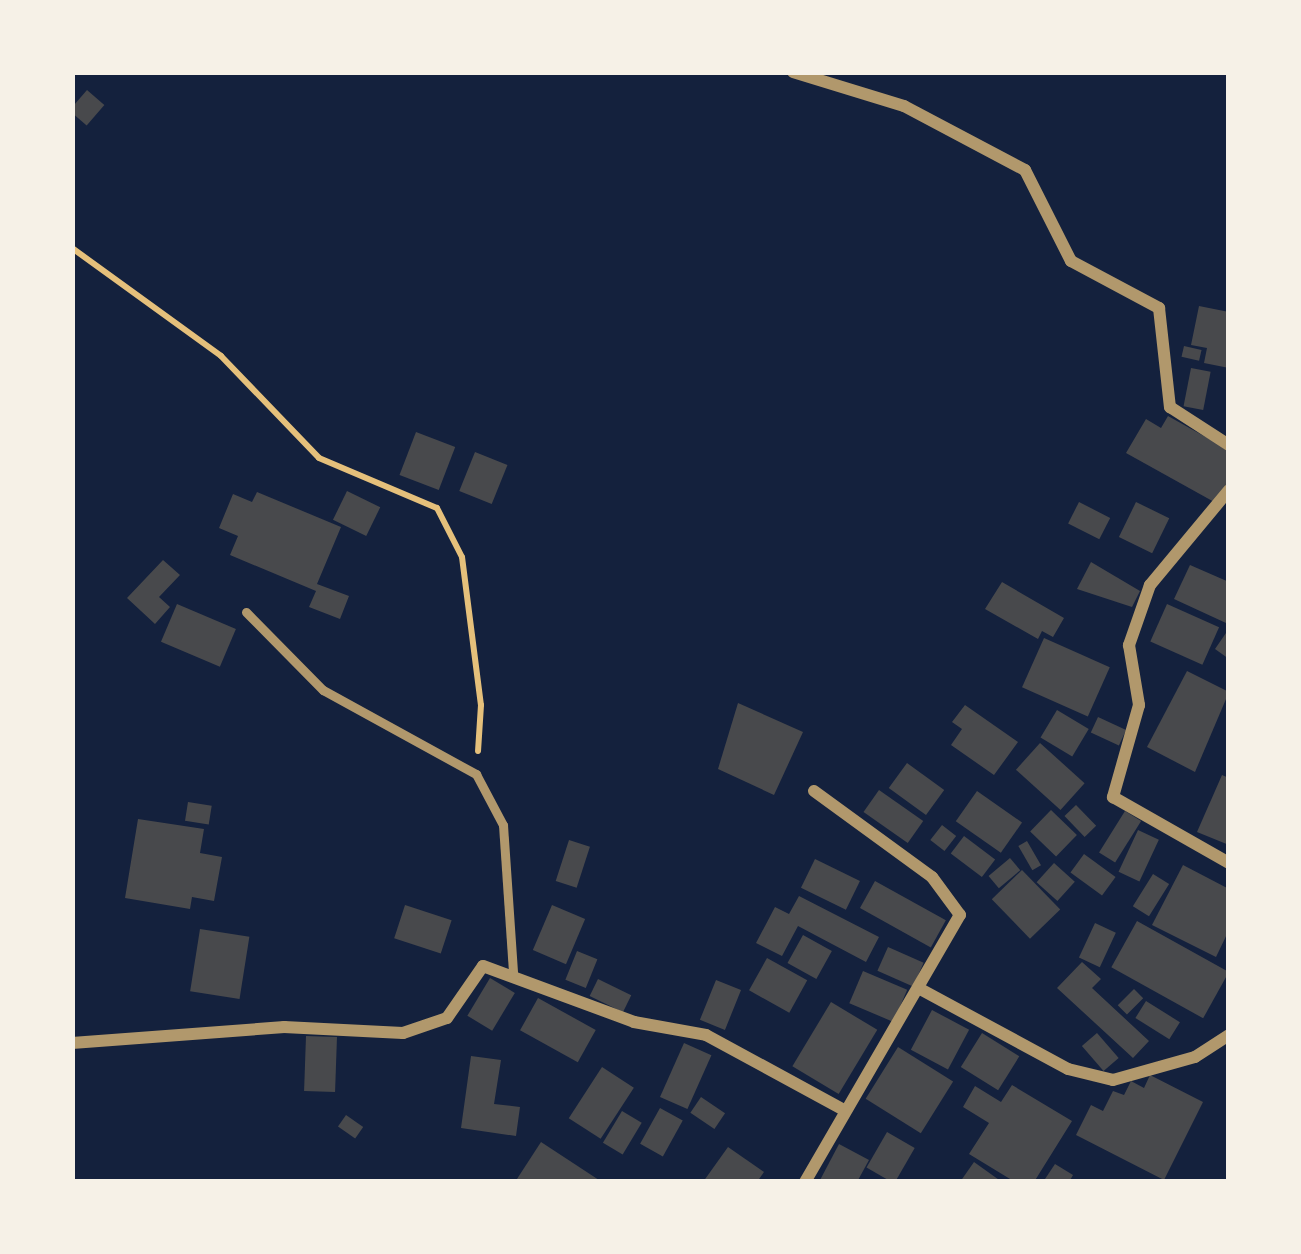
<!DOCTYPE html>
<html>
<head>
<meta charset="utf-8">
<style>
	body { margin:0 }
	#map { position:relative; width:1301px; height:1254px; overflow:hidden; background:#14213d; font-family:"PT Sans",sans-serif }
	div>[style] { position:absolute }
	.building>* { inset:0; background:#48494c; transform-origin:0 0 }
	.path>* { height:6px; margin:-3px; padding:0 3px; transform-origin:3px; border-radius:3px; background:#e5c07b }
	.service>* { height:9px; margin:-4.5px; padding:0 4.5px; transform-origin:4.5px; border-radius:4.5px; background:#b1986c }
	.minor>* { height:12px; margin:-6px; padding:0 6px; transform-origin:6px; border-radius:6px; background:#b1986c }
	span { translate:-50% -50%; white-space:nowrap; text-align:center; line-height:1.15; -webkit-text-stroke:12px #f6f1e7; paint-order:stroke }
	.frame { position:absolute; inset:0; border:75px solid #f6f1e7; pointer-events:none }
</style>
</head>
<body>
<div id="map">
	<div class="building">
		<div style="left:87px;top:90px;width:23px;height:27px;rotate:41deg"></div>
		<div style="clip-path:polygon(1199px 306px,1229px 312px,1229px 368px,1204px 363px,1207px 348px,1191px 345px)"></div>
		<div style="left:1184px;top:346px;width:18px;height:11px;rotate:13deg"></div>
		<div style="left:1191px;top:368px;width:20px;height:39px;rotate:11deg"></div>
		<div style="clip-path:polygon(1168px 416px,1229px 450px,1229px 481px,1216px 503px,1126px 453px,1146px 419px,1161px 428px)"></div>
		<div style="left:416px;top:432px;width:42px;height:46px;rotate:21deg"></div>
		<div style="left:475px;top:452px;width:35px;height:42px;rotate:22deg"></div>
		<div style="left:347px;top:491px;width:37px;height:32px;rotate:26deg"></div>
		<div style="clip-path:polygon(257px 492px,341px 527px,317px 584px,349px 596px,340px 619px,309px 607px,316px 591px,230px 555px,238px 536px,219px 528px,233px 494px,252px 502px)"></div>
		<div style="left:1079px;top:502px;width:35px;height:24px;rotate:27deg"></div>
		<div style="left:1136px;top:502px;width:37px;height:39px;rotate:26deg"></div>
		<div style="clip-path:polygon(163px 560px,180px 575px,159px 597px,170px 607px,155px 624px,127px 598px)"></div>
		<div style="clip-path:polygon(1091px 562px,1140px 591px,1132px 607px,1077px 589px)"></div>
		<div style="clip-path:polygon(1190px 565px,1229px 582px,1226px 623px,1174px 599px)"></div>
		<div style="clip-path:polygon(1002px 582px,1064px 618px,1053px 637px,1042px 631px,1038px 639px,985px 609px)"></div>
		<div style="left:177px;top:604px;width:64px;height:41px;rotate:23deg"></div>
		<div style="left:1167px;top:604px;width:57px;height:41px;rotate:24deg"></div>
		<div style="clip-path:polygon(1226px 633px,1229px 635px,1229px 659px,1215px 649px)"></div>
		<div style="left:1044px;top:638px;width:72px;height:54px;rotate:24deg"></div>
		<div style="clip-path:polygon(1187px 671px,1229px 692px,1195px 772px,1147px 747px)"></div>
		<div style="clip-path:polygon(738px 703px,803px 732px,774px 795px,718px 769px)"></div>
		<div style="clip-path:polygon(965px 705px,1018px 742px,994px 775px,951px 745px,962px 729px,952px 722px)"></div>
		<div style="left:1057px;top:710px;width:37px;height:32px;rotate:31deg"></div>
		<div style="left:1098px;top:717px;width:31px;height:17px;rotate:25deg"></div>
		<div style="left:1040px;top:743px;width:60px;height:36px;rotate:42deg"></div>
		<div style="left:907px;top:763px;width:46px;height:31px;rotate:36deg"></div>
		<div style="clip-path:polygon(1222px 775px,1229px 778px,1229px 845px,1197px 832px)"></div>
		<div style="left:879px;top:790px;width:54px;height:27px;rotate:35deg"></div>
		<div style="left:977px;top:791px;width:55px;height:37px;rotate:35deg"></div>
		<div style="left:188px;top:802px;width:24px;height:19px;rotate:9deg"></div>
		<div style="left:1076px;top:805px;width:29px;height:16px;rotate:46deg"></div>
		<div style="left:1051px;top:810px;width:36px;height:30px;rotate:44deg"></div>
		<div style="left:1125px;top:811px;width:19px;height:49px;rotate:32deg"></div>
		<div style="clip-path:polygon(138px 819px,204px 829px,200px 853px,222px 857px,214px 901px,192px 897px,190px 909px,125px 898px)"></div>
		<div style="left:942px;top:825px;width:18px;height:19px;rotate:38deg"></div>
		<div style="left:1138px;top:830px;width:23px;height:46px;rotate:25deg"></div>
		<div style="left:964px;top:836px;width:39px;height:22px;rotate:37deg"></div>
		<div style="left:569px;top:840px;width:22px;height:43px;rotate:18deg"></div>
		<div style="left:1027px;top:841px;width:28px;height:10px;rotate:60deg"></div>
		<div style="left:1084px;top:854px;width:39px;height:23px;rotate:36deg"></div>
		<div style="left:1010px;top:858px;width:16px;height:28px;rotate:50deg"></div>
		<div style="left:815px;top:859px;width:50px;height:32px;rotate:26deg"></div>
		<div style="left:1054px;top:863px;width:28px;height:26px;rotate:42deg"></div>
		<div style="clip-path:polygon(1183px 865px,1229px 889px,1229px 930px,1216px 957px,1152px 925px)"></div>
		<div style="left:1022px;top:870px;width:55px;height:42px;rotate:46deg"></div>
		<div style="left:1153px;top:874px;width:19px;height:38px;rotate:32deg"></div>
		<div style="left:875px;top:881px;width:81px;height:31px;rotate:29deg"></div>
		<div style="clip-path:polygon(799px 896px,879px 937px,866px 962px,798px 926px,782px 956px,756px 943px,775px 907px,789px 914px)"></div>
		<div style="left:405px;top:905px;width:49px;height:35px;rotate:18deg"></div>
		<div style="left:552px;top:905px;width:36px;height:49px;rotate:23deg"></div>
		<div style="left:1137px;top:921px;width:105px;height:53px;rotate:29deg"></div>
		<div style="left:1095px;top:923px;width:23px;height:38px;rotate:25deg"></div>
		<div style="left:200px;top:929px;width:50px;height:63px;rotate:9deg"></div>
		<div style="left:803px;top:935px;width:33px;height:32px;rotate:29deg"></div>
		<div style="left:888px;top:947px;width:39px;height:26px;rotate:24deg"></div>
		<div style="left:577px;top:951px;width:22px;height:31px;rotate:22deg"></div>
		<div style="left:767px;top:958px;width:46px;height:37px;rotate:29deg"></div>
		<div style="clip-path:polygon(1082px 962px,1101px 979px,1092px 988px,1149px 1041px,1133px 1058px,1057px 988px)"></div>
		<div style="left:863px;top:971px;width:48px;height:35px;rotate:23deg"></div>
		<div style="left:490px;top:978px;width:29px;height:44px;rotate:31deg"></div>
		<div style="left:598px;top:979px;width:37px;height:19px;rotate:26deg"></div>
		<div style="left:716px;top:980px;width:27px;height:43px;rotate:22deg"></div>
		<div style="left:1134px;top:989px;width:13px;height:23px;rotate:45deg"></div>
		<div style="left:538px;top:998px;width:66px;height:37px;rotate:29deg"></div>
		<div style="left:1146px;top:1001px;width:40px;height:20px;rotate:32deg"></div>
		<div style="left:831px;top:1002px;width:54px;height:75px;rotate:31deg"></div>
		<div style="left:932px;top:1010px;width:42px;height:45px;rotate:28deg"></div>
		<div style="left:982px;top:1033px;width:44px;height:40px;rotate:32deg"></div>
		<div style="left:1097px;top:1033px;width:33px;height:20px;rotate:49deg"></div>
		<div style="left:306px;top:1036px;width:31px;height:55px;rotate:2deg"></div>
		<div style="left:684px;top:1043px;width:30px;height:59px;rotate:24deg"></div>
		<div style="left:898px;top:1047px;width:65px;height:61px;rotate:32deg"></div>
		<div style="clip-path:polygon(471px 1056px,501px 1060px,494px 1104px,520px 1107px,516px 1136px,461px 1128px)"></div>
		<div style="left:602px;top:1067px;width:38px;height:61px;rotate:33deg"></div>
		<div style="clip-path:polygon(1150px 1075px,1203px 1102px,1164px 1180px,1076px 1135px,1091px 1105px,1103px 1111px,1113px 1091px,1124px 1095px,1131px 1081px,1144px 1088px)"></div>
		<div style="clip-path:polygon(1012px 1085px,1072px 1121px,1034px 1182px,1015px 1182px,969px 1154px,989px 1123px,963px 1107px,975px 1086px,1001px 1102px)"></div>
		<div style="left:701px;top:1097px;width:29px;height:19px;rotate:34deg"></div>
		<div style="left:660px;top:1108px;width:26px;height:41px;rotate:29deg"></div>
		<div style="left:622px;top:1111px;width:23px;height:37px;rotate:31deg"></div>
		<div style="left:346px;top:1115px;width:21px;height:14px;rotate:35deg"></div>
		<div style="left:887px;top:1132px;width:32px;height:41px;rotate:30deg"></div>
		<div style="clip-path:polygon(541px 1142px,602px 1182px,515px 1182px)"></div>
		<div style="clip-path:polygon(839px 1144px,869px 1160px,857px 1182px,819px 1182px)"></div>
		<div style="clip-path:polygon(728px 1147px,764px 1172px,757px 1182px,703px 1182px)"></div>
		<div style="clip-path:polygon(974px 1162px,1002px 1182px,960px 1182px)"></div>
		<div style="clip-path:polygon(1055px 1164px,1073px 1175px,1069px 1182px,1043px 1182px)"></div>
	</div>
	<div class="path">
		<div style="left:72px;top:248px;width:184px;rotate:35.9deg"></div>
		<div style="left:221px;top:356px;width:141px;rotate:46.1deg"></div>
		<div style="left:319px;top:458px;width:128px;rotate:23deg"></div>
		<div style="left:437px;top:508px;width:55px;rotate:63deg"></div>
		<div style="left:462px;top:557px;width:149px;rotate:82.7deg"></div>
		<div style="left:481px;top:705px;width:46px;rotate:93.7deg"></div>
	</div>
	<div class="service">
		<div style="left:246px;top:612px;width:110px;rotate:45.4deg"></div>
		<div style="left:323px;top:690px;width:175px;rotate:28.8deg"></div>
		<div style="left:476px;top:774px;width:58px;rotate:62.1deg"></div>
		<div style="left:503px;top:825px;width:148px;rotate:86.1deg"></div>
	</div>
	<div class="minor">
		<div style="left:793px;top:72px;width:116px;rotate:17deg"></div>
		<div style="left:904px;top:106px;width:137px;rotate:27.9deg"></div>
		<div style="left:1025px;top:170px;width:102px;rotate:63.2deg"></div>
		<div style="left:1071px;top:261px;width:100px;rotate:28.1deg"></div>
		<div style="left:1159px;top:308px;width:100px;rotate:83.7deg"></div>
		<div style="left:1170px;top:407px;width:70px;rotate:32.8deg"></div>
		<div style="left:1229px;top:490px;width:124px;rotate:129.7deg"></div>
		<div style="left:1150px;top:585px;width:64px;rotate:109.3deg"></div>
		<div style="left:1129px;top:645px;width:61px;rotate:80.5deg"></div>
		<div style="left:1139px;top:705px;width:96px;rotate:105.8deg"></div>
		<div style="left:1113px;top:797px;width:133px;rotate:29.6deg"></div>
		<div style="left:922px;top:990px;width:166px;rotate:28.4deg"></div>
		<div style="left:1068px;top:1069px;width:46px;rotate:13.7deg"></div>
		<div style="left:1113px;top:1080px;width:85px;rotate:-15.7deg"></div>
		<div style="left:1195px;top:1057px;width:40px;rotate:-32.9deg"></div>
		<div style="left:72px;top:1043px;width:213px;rotate:-4.3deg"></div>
		<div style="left:284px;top:1027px;width:119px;rotate:2.9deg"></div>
		<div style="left:403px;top:1033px;width:46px;rotate:-18.8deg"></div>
		<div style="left:447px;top:1018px;width:63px;rotate:-55.3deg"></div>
		<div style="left:483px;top:966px;width:161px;rotate:20.3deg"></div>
		<div style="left:634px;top:1022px;width:73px;rotate:10.2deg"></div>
		<div style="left:706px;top:1035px;width:157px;rotate:28.5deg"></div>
		<div style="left:805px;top:1182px;width:309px;rotate:-59.9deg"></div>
		<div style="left:960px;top:915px;width:47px;rotate:-126.4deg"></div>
		<div style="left:932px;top:877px;width:146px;rotate:-143.9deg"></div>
	</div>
	<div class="frame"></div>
</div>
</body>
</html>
